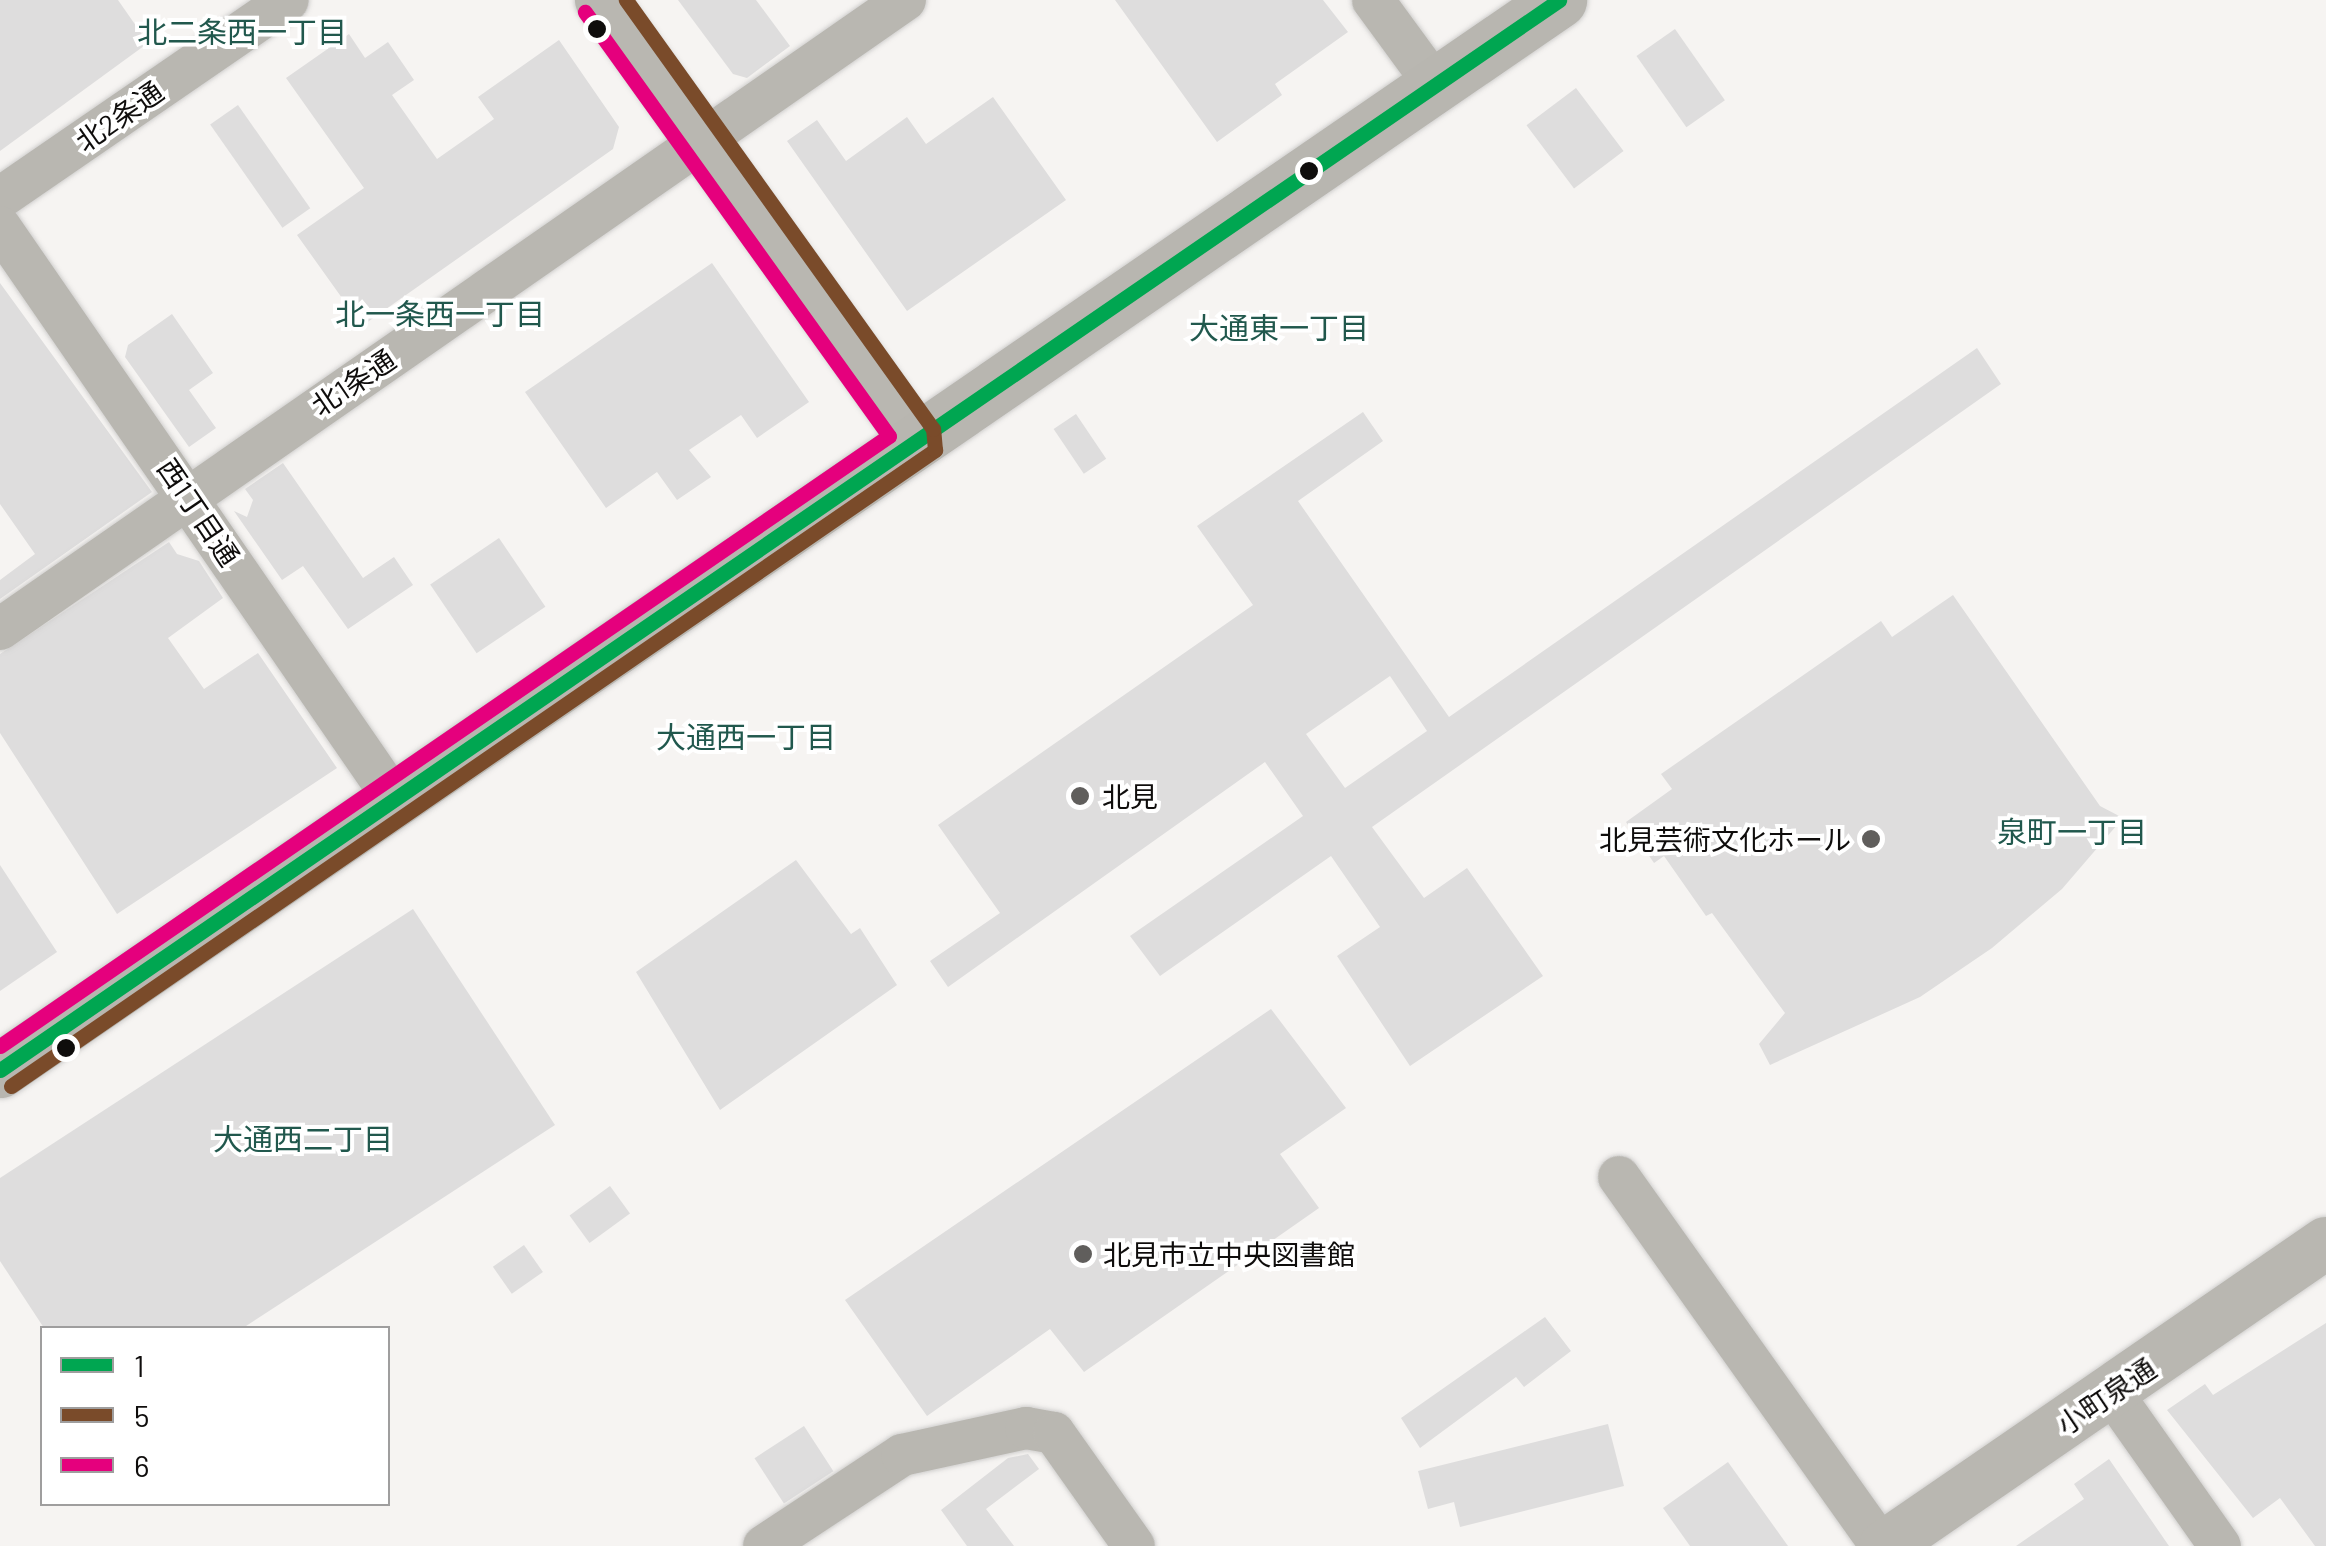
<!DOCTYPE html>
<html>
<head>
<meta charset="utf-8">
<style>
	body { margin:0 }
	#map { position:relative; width:2326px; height:1546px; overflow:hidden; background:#f6f4f2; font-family:Barlow,"Noto Sans JP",sans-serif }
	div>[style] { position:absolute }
	.building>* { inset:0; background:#dedddd; transform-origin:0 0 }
	.roads { filter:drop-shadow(0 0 2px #d0cfce) drop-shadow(0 0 2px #d0cfce) }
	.minor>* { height:42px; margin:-21px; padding:0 21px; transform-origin:21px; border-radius:21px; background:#b9b7b1 }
	.tertiary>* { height:52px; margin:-26px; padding:0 26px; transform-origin:26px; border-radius:26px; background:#b9b7b1 }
	.trunk>* { height:55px; margin:-27.5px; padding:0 27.5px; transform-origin:27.5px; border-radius:27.5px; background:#b8b6b0 }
	.bus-1>* { height:15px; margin:-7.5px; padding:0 7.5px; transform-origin:7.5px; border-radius:7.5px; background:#00a651 }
	.bus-2>* { height:15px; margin:-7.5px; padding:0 7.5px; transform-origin:7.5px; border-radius:7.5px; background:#7a4b2a }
	.bus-3>* { height:15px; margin:-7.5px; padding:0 7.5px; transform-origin:7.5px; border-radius:7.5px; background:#e5007d }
	.dots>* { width:28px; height:28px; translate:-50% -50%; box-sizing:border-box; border:5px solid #fff; border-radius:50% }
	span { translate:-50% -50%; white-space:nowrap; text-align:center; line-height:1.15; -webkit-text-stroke:8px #fff; paint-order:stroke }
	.street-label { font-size:28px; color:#0f0d0c }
	.poi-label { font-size:28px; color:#0f0d0c }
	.left { translate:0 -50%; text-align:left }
	.right { translate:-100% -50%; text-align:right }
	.neighbourhood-label { font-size:30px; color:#21584d }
	.legend { position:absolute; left:40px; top:1326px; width:350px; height:180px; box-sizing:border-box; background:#fff; border:2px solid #9f9e9e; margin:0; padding:12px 18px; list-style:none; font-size:30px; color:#0f0d0c }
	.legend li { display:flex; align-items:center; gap:20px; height:50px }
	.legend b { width:50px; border:2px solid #9f9e9e }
</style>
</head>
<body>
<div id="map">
	<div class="building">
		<div style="clip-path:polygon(0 0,118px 0,148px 43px,0 151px)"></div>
		<div style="clip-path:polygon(678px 0,756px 0,790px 46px,747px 78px,733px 74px)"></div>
		<div style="clip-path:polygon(1115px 0,1323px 0,1348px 32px,1275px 84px,1282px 95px,1217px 142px)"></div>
		<div style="left:1675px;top:29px;width:87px;height:47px;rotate:55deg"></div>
		<div style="clip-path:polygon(349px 34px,365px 58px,388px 42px,414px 80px,392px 95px,437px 159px,494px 119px,478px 97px,559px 40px,619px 127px,613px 149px,362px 326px,297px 235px,364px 188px,286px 78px)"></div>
		<div style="left:1576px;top:88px;width:79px;height:62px;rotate:53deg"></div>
		<div style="clip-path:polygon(993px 97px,1066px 200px,907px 311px,787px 141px,817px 120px,846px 161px,907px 117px,926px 144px)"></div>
		<div style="left:238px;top:105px;width:126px;height:34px;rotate:55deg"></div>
		<div style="clip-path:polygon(712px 263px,809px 402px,757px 438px,741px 415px,689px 450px,711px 477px,677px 500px,657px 472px,606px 508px,525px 392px)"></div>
		<div style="clip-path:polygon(0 283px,152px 492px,0 599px,0 580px,35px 554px,0 504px)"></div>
		<div style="clip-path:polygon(172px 314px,213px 373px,189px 390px,216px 428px,189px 447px,125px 357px,128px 345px)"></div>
		<div style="clip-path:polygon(evenodd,1977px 348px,2001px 384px,1372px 827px,1424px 898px,1467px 868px,1543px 976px,1410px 1066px,1337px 956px,1380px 927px,1331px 856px,1160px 976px,1130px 936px,1303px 816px,1265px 762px,948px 987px,930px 961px,1000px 913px,938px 825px,1253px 605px,1197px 526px,1363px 412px,1383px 441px,1298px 501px,1449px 717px,1977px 348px,1390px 676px,1427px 731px,1345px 788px,1306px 734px,1390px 676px)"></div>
		<div style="left:1076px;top:414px;width:54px;height:27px;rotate:56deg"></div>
		<div style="clip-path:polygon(283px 463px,363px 578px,394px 557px,413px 585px,348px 629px,303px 566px,282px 580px,234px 511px,247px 517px,253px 500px,245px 489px)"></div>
		<div style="left:499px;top:538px;width:83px;height:83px;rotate:56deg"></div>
		<div style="clip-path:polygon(169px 542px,177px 554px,199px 561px,223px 598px,168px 638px,204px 689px,258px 653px,337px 768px,117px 914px,0 733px,0 654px)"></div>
		<div style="clip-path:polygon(1953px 595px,2100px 806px,2123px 818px,2062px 889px,1992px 948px,1920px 997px,1770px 1065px,1759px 1044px,1785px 1013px,1712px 913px,1706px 916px,1664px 856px,1654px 863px,1626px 822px,1672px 789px,1661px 774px,1881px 621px,1892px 637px)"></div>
		<div style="clip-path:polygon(796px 860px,851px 934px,860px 928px,897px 985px,720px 1110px,636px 972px)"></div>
		<div style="clip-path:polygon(0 865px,57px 952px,0 991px)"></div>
		<div style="clip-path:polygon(413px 909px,555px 1125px,243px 1328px,44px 1328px,0 1261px,0 1178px)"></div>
		<div style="clip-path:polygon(1271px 1009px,1346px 1108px,1280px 1154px,1319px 1208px,1084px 1372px,1050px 1329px,927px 1416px,845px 1300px)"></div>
		<div style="left:610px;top:1186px;width:34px;height:50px;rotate:54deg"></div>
		<div style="left:524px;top:1245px;width:33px;height:38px;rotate:55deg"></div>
		<div style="clip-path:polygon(1545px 1317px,1571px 1351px,1524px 1387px,1516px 1377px,1420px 1448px,1401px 1418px)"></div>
		<div style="clip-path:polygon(2326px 1323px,2326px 1546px,2315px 1546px,2280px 1498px,2253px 1518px,2167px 1410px,2205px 1384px,2213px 1395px)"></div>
		<div style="clip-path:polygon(1608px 1424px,1624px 1486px,1460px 1527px,1454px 1502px,1428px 1509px,1418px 1471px)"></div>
		<div style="left:804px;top:1426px;width:54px;height:59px;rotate:57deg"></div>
		<div style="clip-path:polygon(1028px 1454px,1039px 1469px,986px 1509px,1014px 1546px,967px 1546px,941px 1510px,1008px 1458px)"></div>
		<div style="clip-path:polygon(2109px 1459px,2169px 1546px,2016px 1546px,2084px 1499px,2074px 1484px)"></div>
		<div style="clip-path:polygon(1728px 1462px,1788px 1546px,1690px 1546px,1663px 1508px)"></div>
	</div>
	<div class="roads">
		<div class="minor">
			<div style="left:1373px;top:0;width:107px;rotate:53.8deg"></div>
			<div style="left:0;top:198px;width:349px;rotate:-34.5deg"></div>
			<div style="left:0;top:227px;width:695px;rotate:55.44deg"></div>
			<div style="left:0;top:629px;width:1102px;rotate:-34.8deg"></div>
			<div style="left:1619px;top:1177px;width:453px;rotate:54.6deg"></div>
			<div style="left:2112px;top:1393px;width:187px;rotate:54.8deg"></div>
			<div style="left:764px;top:1546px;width:165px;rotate:-33.4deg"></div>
			<div style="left:902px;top:1455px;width:127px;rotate:-12.3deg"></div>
			<div style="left:1026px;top:1428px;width:28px;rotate:10deg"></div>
			<div style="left:1054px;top:1433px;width:138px;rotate:54.7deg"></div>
		</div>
		<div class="tertiary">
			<div style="left:601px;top:0;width:543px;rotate:54.38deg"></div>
			<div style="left:1885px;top:1546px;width:535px;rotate:-34.49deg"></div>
		</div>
		<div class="trunk">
			<div style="left:0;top:1070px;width:1891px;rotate:-34.46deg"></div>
		</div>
	</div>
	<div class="bus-1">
		<div style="left:0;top:1070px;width:1891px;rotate:-34.46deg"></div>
	</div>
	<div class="bus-2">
		<div style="left:11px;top:1086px;width:1122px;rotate:-34.54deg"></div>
		<div style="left:935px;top:450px;width:21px;rotate:-95deg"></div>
		<div style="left:933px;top:429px;width:528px;rotate:-125.59deg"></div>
	</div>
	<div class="bus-3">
		<div style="left:0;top:1046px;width:1078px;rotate:-34.46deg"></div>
		<div style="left:889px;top:436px;width:522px;rotate:-125.64deg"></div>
	</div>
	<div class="dots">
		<div style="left:597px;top:29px;background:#0f0d0c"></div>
		<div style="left:1309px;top:171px;background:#0f0d0c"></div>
		<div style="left:1080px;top:796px;background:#605e5c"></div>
		<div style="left:1871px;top:839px;background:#605e5c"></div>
		<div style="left:66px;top:1048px;background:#0f0d0c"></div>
		<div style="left:1083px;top:1254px;background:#605e5c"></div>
	</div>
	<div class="street-label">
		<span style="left:119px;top:116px;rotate:-35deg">北2条通</span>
		<span style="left:353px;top:382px;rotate:-34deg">北1条通</span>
		<span style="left:199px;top:512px;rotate:56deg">西1丁目通</span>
		<span style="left:2106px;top:1396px;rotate:-34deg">小町泉通</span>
	</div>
	<div class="poi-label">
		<span class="left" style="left:1102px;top:796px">北見</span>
		<span class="right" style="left:1851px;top:839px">北見芸術文化ホール</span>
		<span class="left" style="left:1103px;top:1254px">北見市立中央図書館</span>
	</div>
	<div class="neighbourhood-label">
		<span style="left:242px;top:31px">北二条西一丁目</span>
		<span style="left:440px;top:313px">北一条西一丁目</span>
		<span style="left:1279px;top:327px">大通東一丁目</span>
		<span style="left:746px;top:736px">大通西一丁目</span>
		<span style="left:2072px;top:831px">泉町一丁目</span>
		<span style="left:303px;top:1138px">大通西二丁目</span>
	</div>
	<ul class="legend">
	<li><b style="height:12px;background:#00a651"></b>1</li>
	<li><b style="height:12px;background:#7a4b2a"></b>5</li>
	<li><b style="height:12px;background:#e5007d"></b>6</li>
	</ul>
</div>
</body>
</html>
